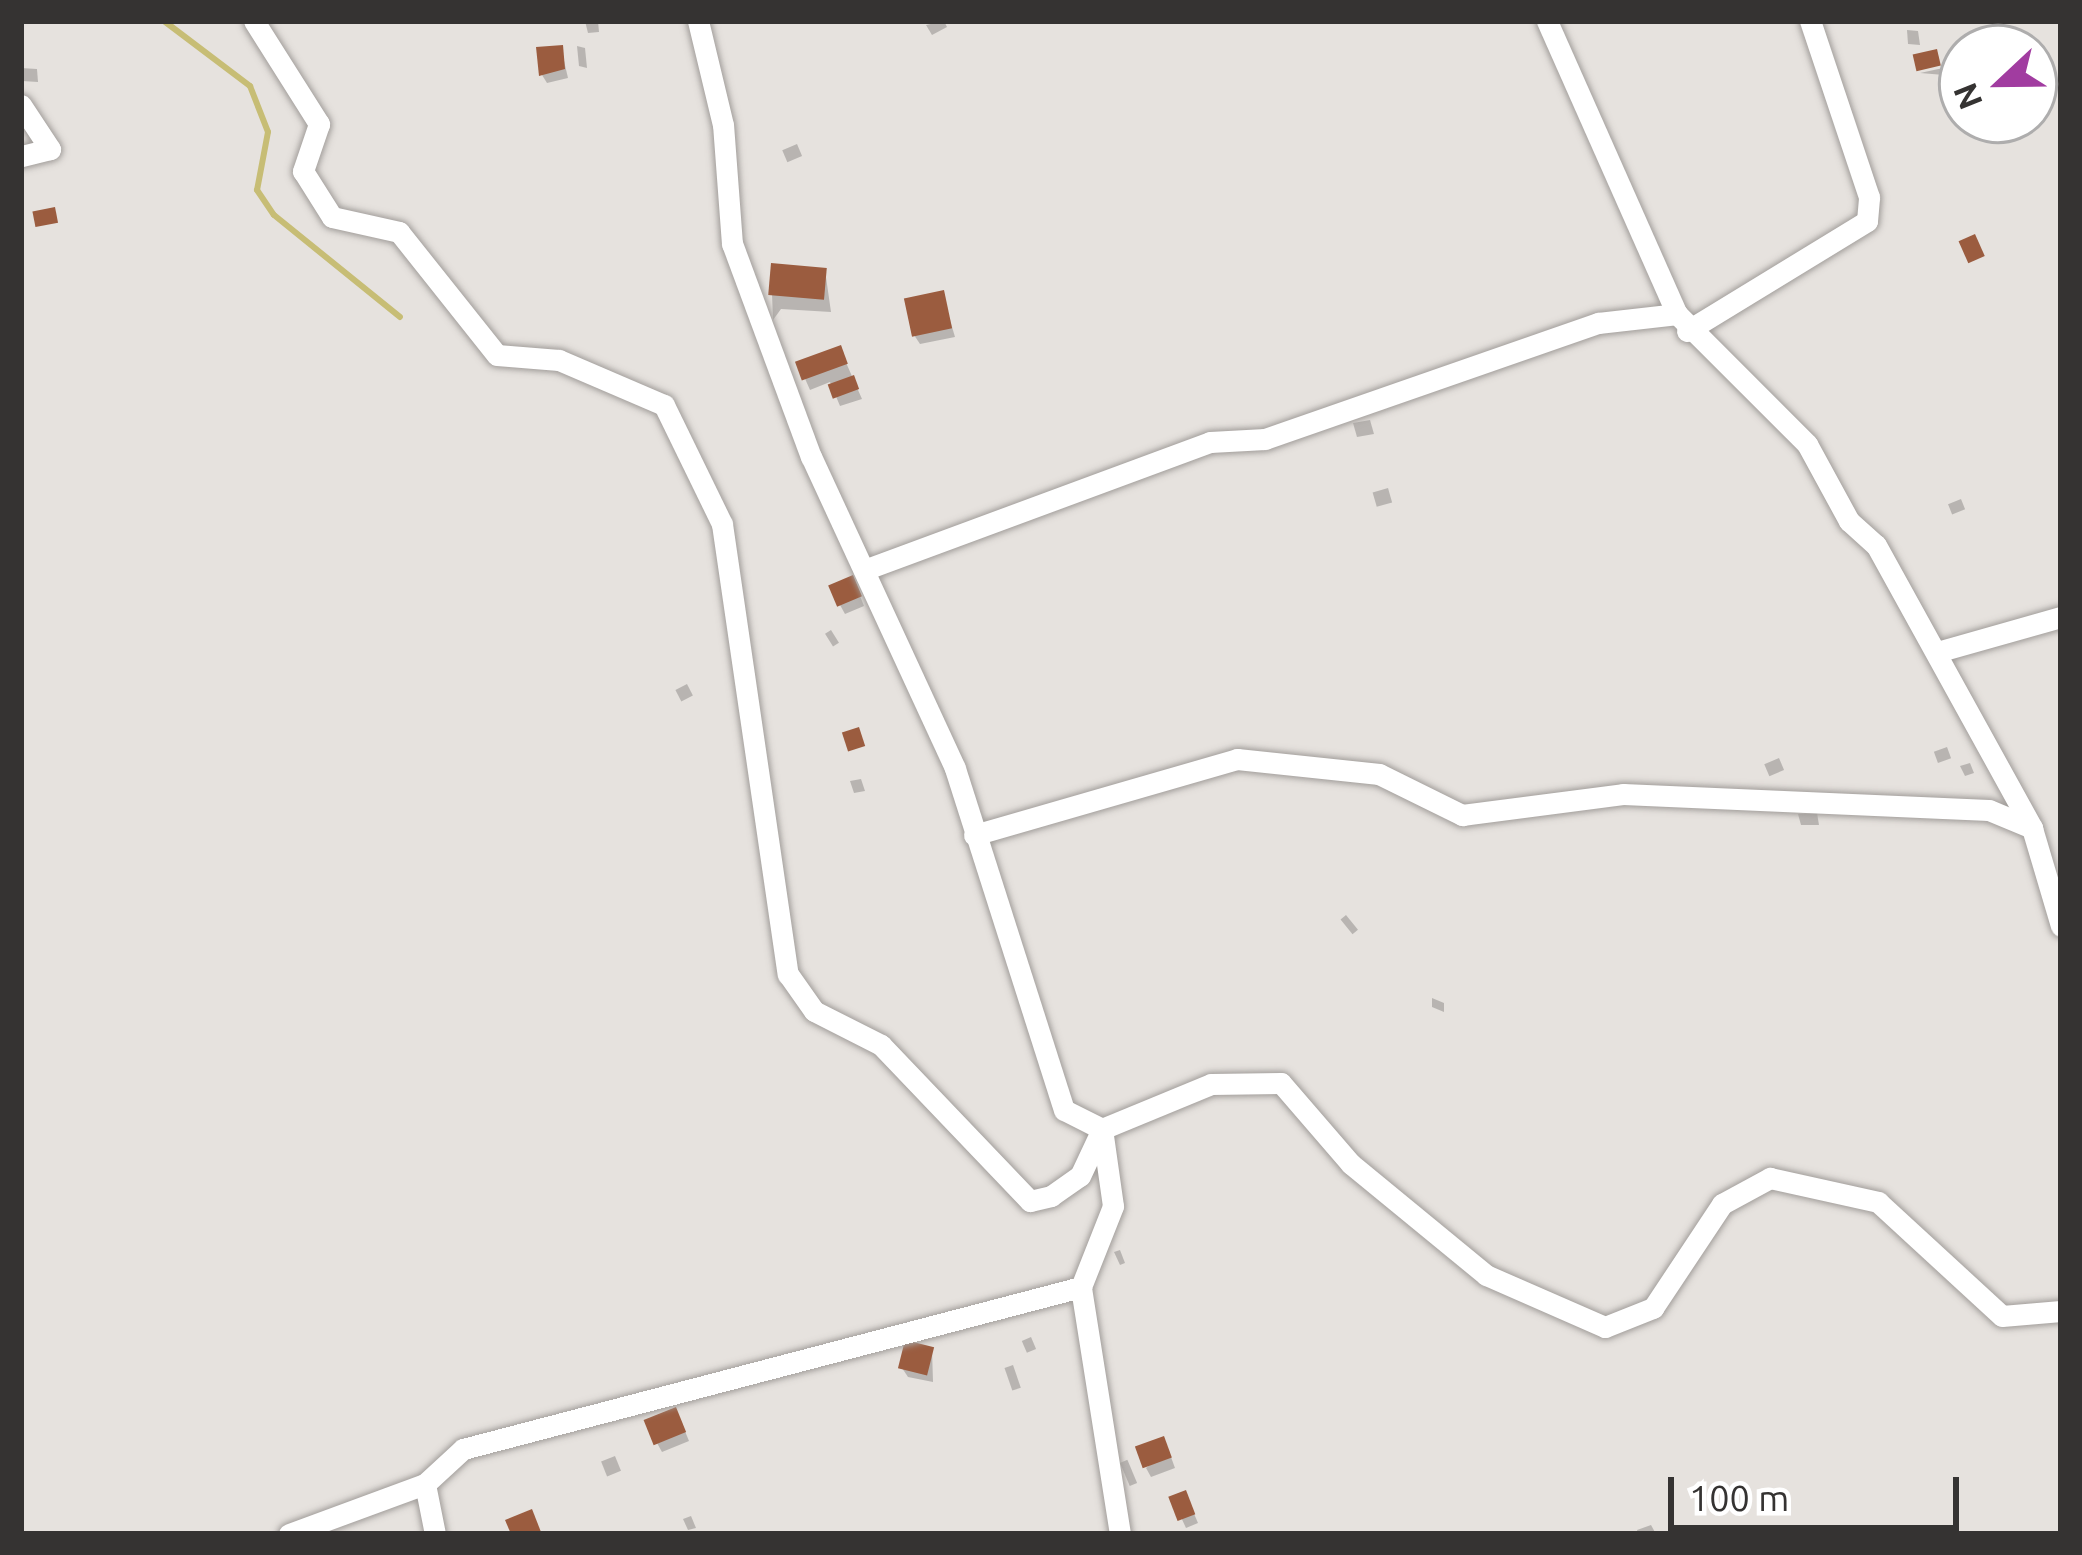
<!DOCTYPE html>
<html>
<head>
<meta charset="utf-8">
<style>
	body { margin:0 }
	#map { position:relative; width:2082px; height:1555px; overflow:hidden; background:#e6e2de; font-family:Ubuntu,sans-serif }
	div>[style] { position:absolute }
	.shadow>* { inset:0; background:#0003; transform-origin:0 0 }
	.stream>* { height:6px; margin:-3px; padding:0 3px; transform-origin:3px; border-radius:3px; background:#c7bd75 }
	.building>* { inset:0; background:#9b5c3f; transform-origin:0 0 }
	.roads { filter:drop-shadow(0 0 3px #a29e9b) drop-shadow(0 0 3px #a29e9b) }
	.minor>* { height:21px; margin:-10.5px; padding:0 10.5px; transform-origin:10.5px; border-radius:10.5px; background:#fff }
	span { translate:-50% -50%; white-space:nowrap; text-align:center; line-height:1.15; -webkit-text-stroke:12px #fff; paint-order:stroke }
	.frame { position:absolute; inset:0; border:24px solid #353332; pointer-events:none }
	.north { position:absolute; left:1938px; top:24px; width:120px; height:120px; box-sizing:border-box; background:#fff; border:3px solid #aeadad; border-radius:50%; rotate:248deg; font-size:33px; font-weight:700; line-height:48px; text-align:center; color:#353332 }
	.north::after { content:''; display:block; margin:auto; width:42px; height:54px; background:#a13ca0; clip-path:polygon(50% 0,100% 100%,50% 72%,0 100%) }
	.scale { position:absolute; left:1668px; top:1477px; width:291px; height:54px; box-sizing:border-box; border:6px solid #353332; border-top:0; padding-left:15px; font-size:36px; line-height:42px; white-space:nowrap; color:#353332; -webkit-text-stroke:9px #fff; paint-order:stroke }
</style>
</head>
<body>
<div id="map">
	<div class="shadow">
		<div style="clip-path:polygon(585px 21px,598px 21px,599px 32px,588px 33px)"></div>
		<div style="clip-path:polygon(944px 21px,947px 27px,932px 35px,926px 25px)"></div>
		<div style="clip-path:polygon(1907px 30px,1918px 31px,1920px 45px,1908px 44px)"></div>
		<div style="clip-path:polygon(577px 46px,585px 48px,587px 68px,579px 66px)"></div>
		<div style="clip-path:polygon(561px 48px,568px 78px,547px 83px,542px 75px)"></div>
		<div style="clip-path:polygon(21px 68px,37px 69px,38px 82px,22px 81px)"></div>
		<div style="clip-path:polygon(1943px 68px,1944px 75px,1920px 73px)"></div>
		<div style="left:797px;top:144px;width:13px;height:16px;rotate:67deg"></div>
		<div style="clip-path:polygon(825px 270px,831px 312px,781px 309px,773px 320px,772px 294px)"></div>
		<div style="clip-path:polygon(942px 293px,955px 337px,920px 344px,914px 335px)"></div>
		<div style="clip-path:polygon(844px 358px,862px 399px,840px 406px,830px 382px,810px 390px,799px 365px)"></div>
		<div style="clip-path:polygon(1353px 423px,1370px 420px,1374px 434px,1357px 437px)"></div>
		<div style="left:1388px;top:488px;width:15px;height:16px;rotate:74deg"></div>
		<div style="left:1961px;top:499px;width:11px;height:14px;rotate:68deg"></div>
		<div style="clip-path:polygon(857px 588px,864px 606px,845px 614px,840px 605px)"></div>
		<div style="left:831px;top:630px;width:15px;height:7px;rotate:58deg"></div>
		<div style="left:687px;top:684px;width:13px;height:13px;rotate:63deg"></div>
		<div style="left:1947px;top:747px;width:12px;height:14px;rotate:70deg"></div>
		<div style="left:1779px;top:758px;width:13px;height:16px;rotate:67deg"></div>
		<div style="clip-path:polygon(1970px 763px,1974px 773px,1965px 776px,1960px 766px)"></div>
		<div style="clip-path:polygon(861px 779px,865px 791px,854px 793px,850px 781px)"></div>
		<div style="clip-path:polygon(1817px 813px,1819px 825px,1801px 825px,1798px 814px)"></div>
		<div style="left:1346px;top:915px;width:19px;height:7px;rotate:51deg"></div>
		<div style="clip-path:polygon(1432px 998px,1444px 1003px,1444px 1012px,1432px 1007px)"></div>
		<div style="clip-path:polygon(1120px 1250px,1125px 1263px,1120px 1265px,1114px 1252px)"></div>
		<div style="left:1031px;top:1337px;width:13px;height:10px;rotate:67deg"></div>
		<div style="clip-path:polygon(932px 1349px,933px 1382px,908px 1377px,902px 1368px)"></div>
		<div style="left:1013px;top:1365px;width:24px;height:9px;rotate:71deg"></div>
		<div style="clip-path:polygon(680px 1419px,689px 1441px,662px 1452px,657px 1443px)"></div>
		<div style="clip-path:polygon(1168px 1449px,1175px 1468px,1151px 1477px,1146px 1468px)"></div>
		<div style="left:615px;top:1456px;width:16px;height:15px;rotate:68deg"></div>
		<div style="left:1120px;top:1463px;width:8px;height:25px;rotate:-23deg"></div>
		<div style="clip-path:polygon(1172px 1498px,1189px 1502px,1198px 1523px,1186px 1528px)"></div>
		<div style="clip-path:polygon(691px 1516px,696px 1528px,688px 1530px,683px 1519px)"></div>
		<div style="clip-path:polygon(1651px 1525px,1656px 1534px,1638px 1534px,1637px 1530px)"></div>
	</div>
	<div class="stream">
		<div style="left:164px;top:21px;width:108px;rotate:37.1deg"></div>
		<div style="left:250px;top:86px;width:49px;rotate:68.6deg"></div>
		<div style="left:268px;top:132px;width:59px;rotate:100.7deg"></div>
		<div style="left:257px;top:190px;width:30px;rotate:56deg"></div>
		<div style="left:274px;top:215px;width:162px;rotate:39deg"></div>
	</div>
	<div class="building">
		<div style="clip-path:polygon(563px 45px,565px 69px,539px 76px,536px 47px)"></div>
		<div style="left:1937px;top:49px;width:17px;height:25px;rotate:77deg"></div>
		<div style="left:55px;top:207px;width:16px;height:23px;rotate:79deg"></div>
		<div style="left:1975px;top:234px;width:24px;height:18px;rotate:66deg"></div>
		<div style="left:771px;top:263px;width:56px;height:32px;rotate:5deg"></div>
		<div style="left:944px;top:290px;width:39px;height:41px;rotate:78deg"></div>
		<div style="left:841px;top:345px;width:20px;height:49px;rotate:70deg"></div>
		<div style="left:854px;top:375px;width:15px;height:28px;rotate:70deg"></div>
		<div style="left:853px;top:575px;width:23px;height:27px;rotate:67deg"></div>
		<div style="left:859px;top:727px;width:20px;height:18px;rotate:72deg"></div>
		<div style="left:905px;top:1340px;width:30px;height:29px;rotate:14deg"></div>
		<div style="left:676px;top:1407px;width:27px;height:35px;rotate:68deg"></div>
		<div style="left:1164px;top:1436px;width:23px;height:31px;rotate:70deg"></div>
		<div style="left:1186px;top:1490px;width:26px;height:19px;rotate:69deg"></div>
		<div style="clip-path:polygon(532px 1509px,541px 1532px,511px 1534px,505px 1520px)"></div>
	</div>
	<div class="roads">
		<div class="minor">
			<div style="left:254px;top:21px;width:122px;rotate:57.7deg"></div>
			<div style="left:319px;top:124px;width:50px;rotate:108.8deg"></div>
			<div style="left:303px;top:171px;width:54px;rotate:57.8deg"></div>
			<div style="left:332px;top:217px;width:69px;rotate:12.6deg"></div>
			<div style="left:399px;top:232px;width:157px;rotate:51.5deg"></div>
			<div style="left:497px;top:355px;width:62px;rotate:4.6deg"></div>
			<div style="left:559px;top:360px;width:114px;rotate:23.2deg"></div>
			<div style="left:664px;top:405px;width:132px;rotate:64deg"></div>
			<div style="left:722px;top:524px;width:455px;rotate:81.7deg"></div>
			<div style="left:788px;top:974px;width:45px;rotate:54.9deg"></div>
			<div style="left:814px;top:1011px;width:75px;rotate:26.9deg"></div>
			<div style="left:881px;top:1045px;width:216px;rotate:46.3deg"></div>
			<div style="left:1030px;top:1201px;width:22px;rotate:-13deg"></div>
			<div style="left:1051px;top:1196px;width:35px;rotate:-35deg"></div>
			<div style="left:1080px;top:1176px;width:52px;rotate:-64.9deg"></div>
			<div style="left:1102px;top:1129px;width:42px;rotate:-153.4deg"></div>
			<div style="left:1064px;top:1110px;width:359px;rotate:-107.7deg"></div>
			<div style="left:955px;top:768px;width:343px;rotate:-114.8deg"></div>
			<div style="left:811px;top:457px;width:227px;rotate:-110.3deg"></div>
			<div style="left:732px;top:244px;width:119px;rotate:-94.3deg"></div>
			<div style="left:723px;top:125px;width:107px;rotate:-103.5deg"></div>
			<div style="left:1547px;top:21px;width:321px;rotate:66.1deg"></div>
			<div style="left:21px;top:105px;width:53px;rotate:56.6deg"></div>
			<div style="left:50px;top:149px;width:30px;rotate:166deg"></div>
			<div style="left:1687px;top:331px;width:211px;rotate:-31.4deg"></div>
			<div style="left:1867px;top:221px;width:24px;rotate:-85deg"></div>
			<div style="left:1869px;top:197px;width:186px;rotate:-108.5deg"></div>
			<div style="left:864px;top:570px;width:369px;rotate:-20.3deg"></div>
			<div style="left:1210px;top:442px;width:55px;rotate:-3.1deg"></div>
			<div style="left:1265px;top:439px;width:353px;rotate:-19.2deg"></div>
			<div style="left:1598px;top:323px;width:80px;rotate:-6.5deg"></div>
			<div style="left:1677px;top:314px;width:184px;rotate:45deg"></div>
			<div style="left:1807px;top:444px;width:88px;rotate:61.4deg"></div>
			<div style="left:1849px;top:521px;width:36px;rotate:42deg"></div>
			<div style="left:1876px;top:545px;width:323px;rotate:61.1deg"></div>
			<div style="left:2032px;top:828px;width:102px;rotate:73.5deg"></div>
			<div style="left:1937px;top:652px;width:129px;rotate:-15.8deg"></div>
			<div style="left:974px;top:835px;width:274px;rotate:-16.1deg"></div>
			<div style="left:1237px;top:759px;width:143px;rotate:6deg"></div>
			<div style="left:1379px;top:774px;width:93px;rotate:26.3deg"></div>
			<div style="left:1462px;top:815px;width:162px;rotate:-7.4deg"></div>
			<div style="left:1623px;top:794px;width:366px;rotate:2.5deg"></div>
			<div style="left:1989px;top:810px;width:47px;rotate:22.7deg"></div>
			<div style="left:425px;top:1484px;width:51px;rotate:78.7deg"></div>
			<div style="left:289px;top:1534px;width:145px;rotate:-20.2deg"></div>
			<div style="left:425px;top:1484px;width:52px;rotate:-42.6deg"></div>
			<div style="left:463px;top:1449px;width:639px;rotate:-14.69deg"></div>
			<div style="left:1120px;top:1534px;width:250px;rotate:-99deg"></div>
			<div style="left:1081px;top:1287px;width:87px;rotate:-68.4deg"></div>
			<div style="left:1113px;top:1206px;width:78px;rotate:-98.1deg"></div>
			<div style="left:1102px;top:1129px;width:118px;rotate:-22.4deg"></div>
			<div style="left:1211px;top:1084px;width:70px;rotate:-0.8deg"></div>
			<div style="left:1281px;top:1083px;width:107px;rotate:49.2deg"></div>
			<div style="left:1351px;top:1164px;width:175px;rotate:39.4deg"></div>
			<div style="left:1486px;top:1275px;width:130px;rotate:23.6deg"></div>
			<div style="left:1605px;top:1327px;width:52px;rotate:-21.6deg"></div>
			<div style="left:1653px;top:1308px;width:125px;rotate:-56.4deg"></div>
			<div style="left:1722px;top:1204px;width:55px;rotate:-28.4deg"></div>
			<div style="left:1770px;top:1178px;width:111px;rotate:12.5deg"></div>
			<div style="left:1878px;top:1202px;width:168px;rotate:42.6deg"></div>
			<div style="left:2002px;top:1316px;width:59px;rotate:-4.8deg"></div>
		</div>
	</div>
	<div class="frame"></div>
	<div class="north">N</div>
	<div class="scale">100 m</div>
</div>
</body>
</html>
